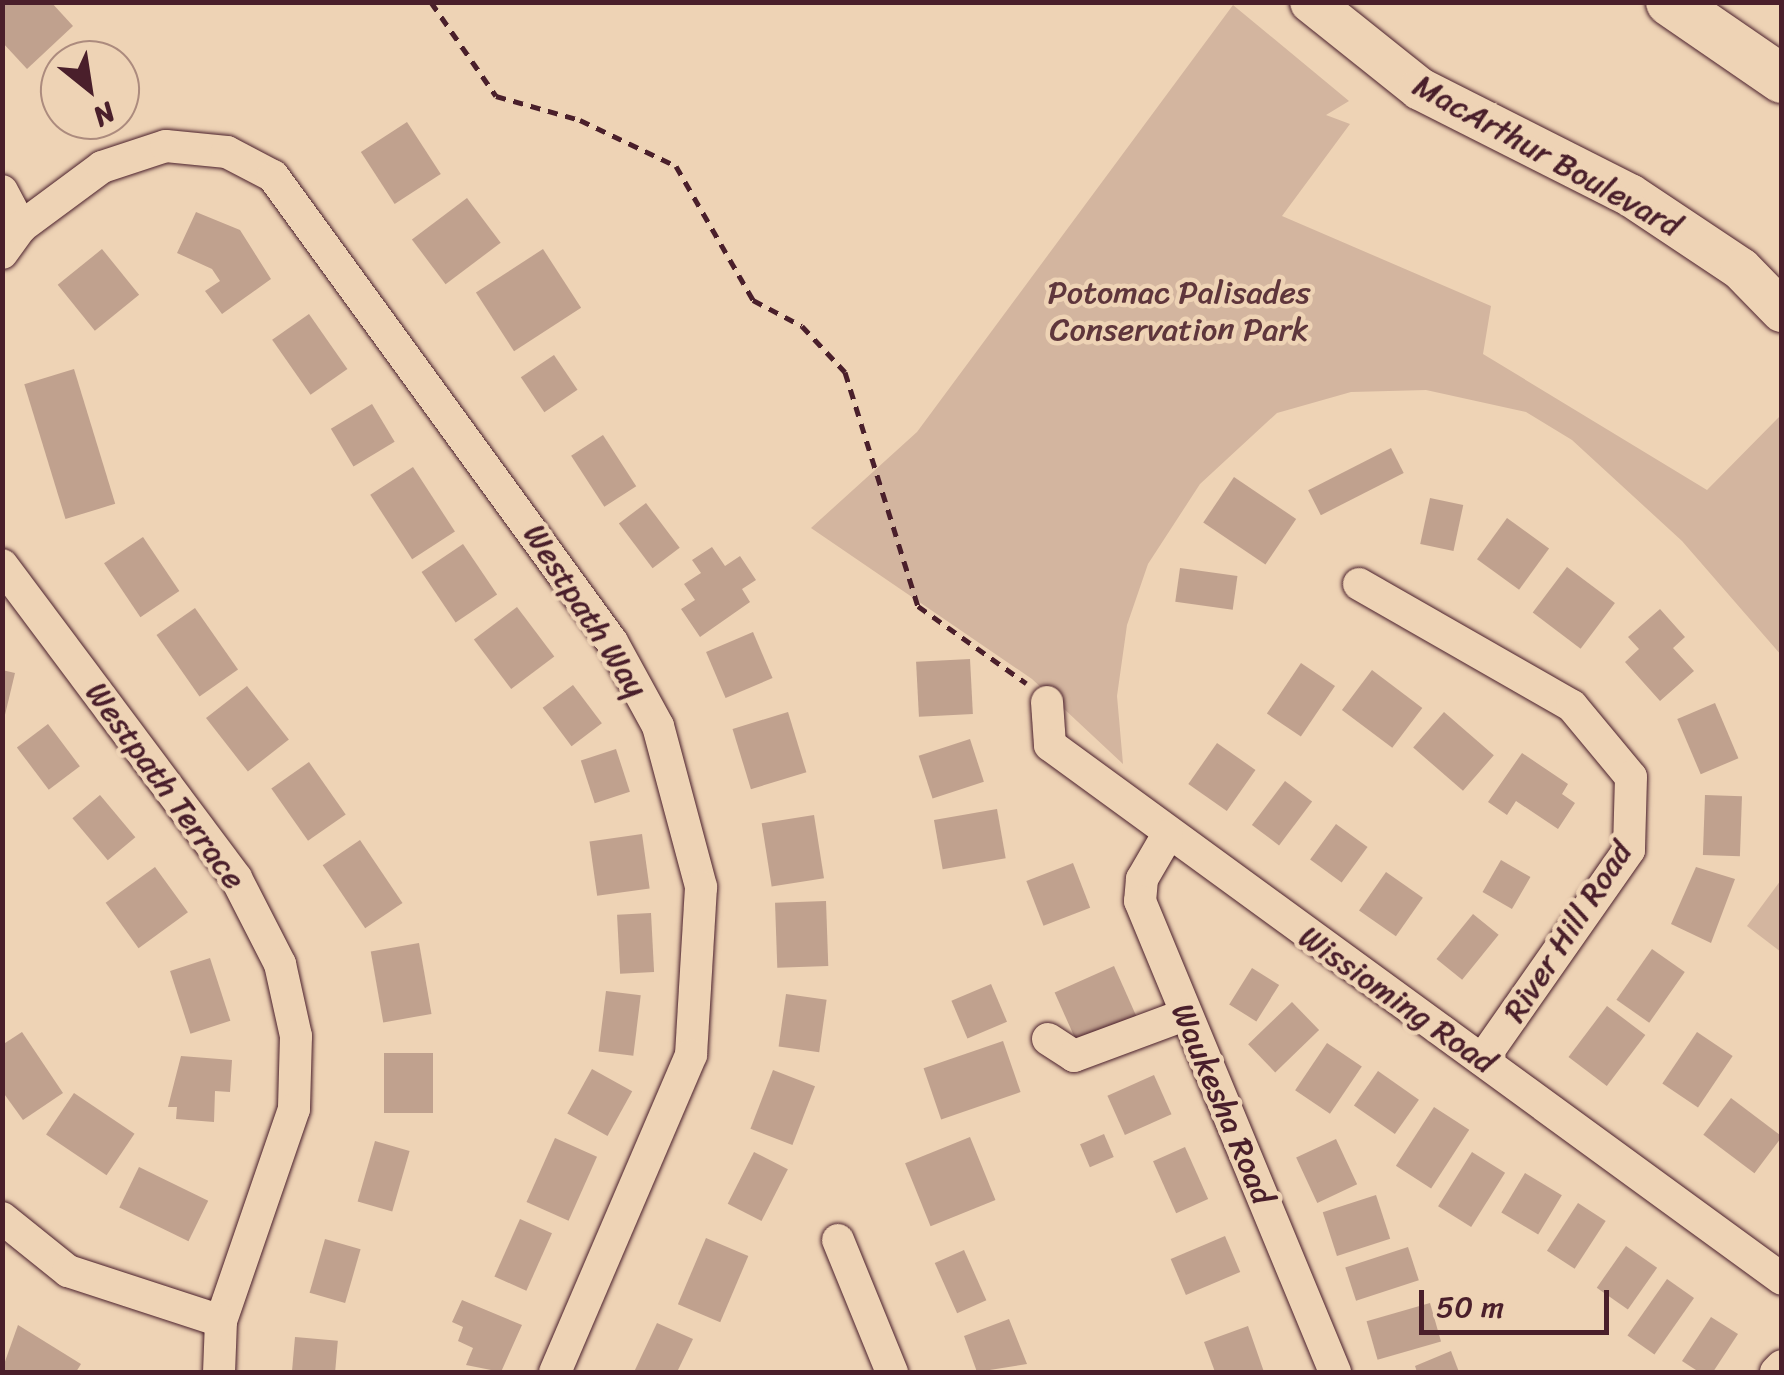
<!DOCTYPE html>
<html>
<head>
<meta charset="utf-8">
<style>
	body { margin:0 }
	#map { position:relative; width:1784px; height:1375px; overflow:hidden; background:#eed3b5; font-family:Sriracha,sans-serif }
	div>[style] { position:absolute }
	.green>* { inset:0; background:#d3b59f }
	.building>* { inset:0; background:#c0a18e; transform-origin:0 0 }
	.path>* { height:5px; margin-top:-2.5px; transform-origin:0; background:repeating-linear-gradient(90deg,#4a1f2b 0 10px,transparent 0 18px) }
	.roads { filter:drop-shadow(0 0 2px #4a1f2b) drop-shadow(0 0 2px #4a1f2b) }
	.minor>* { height:32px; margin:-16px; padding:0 16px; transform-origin:16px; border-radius:16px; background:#eed3b5 }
	.major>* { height:42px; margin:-21px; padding:0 21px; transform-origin:21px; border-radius:21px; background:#eed3b5 }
	.highway>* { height:48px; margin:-24px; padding:0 24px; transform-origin:24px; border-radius:24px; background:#eed3b5 }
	span { translate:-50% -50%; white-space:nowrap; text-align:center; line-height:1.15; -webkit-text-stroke:9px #eed3b5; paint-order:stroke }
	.street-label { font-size:32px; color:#4a1f2b }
	.park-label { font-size:32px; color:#5f363c }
	.frame { position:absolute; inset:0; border:5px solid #4a1f2b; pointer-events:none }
	.north { position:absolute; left:40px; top:40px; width:100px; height:100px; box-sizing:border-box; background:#eed3b5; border:2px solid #ac8b7e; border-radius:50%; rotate:150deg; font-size:28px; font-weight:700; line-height:40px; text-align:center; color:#4a1f2b }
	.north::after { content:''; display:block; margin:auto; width:35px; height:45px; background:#4a1f2b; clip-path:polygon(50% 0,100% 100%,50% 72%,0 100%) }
	.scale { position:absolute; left:1419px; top:1290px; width:190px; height:45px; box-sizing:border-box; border:5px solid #4a1f2b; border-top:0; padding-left:12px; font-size:30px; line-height:35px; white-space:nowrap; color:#4a1f2b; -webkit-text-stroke:8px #eed3b5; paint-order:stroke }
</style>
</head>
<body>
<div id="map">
	<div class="green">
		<div style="clip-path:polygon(1233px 5px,1349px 101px,1326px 115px,1350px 124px,1282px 216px,1491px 306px,1483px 354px,1707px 490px,1781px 415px,1781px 655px,1682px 541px,1572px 440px,1526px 412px,1426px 390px,1351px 392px,1277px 413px,1200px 484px,1148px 564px,1127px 625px,1117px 696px,1123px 764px,1032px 679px,811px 528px,917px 432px)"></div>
		<div style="clip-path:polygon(1781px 880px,1781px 952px,1747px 926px)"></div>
	</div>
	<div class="building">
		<div style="clip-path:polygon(2px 2px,51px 2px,73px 26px,27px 69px,2px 42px)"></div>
		<div style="left:407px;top:122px;width:62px;height:55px;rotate:57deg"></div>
		<div style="left:467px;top:198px;width:56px;height:69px;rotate:53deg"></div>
		<div style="clip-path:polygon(196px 212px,240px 230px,271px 279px,222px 314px,205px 291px,220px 281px,212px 269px,177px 253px)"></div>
		<div style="left:102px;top:249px;width:59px;height:57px;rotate:51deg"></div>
		<div style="left:543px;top:249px;width:70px;height:80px;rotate:57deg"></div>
		<div style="left:309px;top:314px;width:67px;height:45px;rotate:55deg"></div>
		<div style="left:554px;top:355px;width:42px;height:40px;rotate:56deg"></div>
		<div style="left:74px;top:369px;width:141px;height:52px;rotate:73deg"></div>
		<div style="left:372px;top:404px;width:44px;height:48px;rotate:59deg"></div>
		<div style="left:603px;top:435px;width:61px;height:38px;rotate:57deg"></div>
		<div style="left:1391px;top:448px;width:28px;height:93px;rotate:63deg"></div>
		<div style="left:413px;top:467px;width:77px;height:51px;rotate:57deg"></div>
		<div style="left:1234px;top:477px;width:75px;height:55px;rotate:34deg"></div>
		<div style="left:1430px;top:498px;width:34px;height:47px;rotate:12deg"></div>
		<div style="left:646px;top:503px;width:56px;height:34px;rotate:53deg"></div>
		<div style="left:1507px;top:518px;width:52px;height:51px;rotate:36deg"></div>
		<div style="left:143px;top:537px;width:65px;height:47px;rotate:56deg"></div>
		<div style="left:463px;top:544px;width:61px;height:50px;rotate:56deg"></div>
		<div style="clip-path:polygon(712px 547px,725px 566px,740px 556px,756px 580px,742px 589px,750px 602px,700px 637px,681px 609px,695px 600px,684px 584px,701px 573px,692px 560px)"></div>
		<div style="left:1567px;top:567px;width:60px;height:57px;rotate:37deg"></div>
		<div style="left:1180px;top:568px;width:58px;height:34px;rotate:8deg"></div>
		<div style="left:517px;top:607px;width:62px;height:54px;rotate:53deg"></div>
		<div style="left:195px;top:608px;width:75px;height:47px;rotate:55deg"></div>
		<div style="clip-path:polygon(1660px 609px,1685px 637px,1673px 648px,1694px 671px,1660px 701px,1625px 662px,1639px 649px,1628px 637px)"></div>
		<div style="left:753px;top:632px;width:50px;height:51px;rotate:67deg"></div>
		<div style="left:970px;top:659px;width:55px;height:54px;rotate:87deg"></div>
		<div style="left:1301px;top:663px;width:41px;height:61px;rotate:34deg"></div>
		<div style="clip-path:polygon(2px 670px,15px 673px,4px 719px,2px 718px)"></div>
		<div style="left:1372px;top:670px;width:63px;height:50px;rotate:37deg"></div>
		<div style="left:573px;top:685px;width:48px;height:38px;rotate:53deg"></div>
		<div style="left:247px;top:686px;width:68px;height:52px;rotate:52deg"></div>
		<div style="left:1715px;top:703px;width:60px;height:41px;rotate:67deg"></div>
		<div style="left:788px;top:712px;width:63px;height:58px;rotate:73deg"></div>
		<div style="left:1444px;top:712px;width:66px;height:47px;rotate:41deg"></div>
		<div style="left:48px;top:724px;width:53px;height:39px;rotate:53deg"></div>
		<div style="left:970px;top:739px;width:45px;height:54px;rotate:72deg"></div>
		<div style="left:1217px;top:743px;width:47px;height:50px;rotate:35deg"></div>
		<div style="left:616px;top:749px;width:45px;height:37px;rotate:72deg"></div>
		<div style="clip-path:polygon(1522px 753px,1568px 784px,1562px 794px,1575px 803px,1558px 829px,1516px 801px,1507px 815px,1488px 802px)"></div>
		<div style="left:309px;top:762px;width:64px;height:46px;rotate:55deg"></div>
		<div style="left:1285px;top:781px;width:34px;height:55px;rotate:37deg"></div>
		<div style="left:100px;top:795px;width:55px;height:36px;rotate:50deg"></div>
		<div style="left:1705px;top:795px;width:37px;height:60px;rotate:2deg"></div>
		<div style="left:997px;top:809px;width:50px;height:64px;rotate:80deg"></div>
		<div style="left:814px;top:815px;width:64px;height:53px;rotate:81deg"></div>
		<div style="left:1336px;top:824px;width:39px;height:44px;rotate:36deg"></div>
		<div style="left:642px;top:834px;width:55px;height:53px;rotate:82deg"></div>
		<div style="left:360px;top:840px;width:76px;height:45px;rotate:56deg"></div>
		<div style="left:1501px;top:860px;width:34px;height:37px;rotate:30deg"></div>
		<div style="left:1073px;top:863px;width:48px;height:50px;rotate:69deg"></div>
		<div style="left:155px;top:867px;width:56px;height:61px;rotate:54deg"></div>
		<div style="clip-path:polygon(1696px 867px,1735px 879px,1711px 943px,1671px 924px)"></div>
		<div style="left:1386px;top:872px;width:45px;height:47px;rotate:35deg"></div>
		<div style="left:826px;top:901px;width:65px;height:51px;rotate:88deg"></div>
		<div style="left:651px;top:913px;width:59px;height:34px;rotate:87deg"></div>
		<div style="left:1473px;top:914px;width:33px;height:58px;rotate:39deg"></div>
		<div style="left:419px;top:943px;width:72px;height:49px;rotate:80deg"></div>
		<div style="left:1652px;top:949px;width:40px;height:62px;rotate:35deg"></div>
		<div style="left:210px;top:958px;width:66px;height:42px;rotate:72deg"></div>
		<div style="left:1114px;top:966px;width:55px;height:65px;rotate:66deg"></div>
		<div style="left:1252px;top:968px;width:32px;height:43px;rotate:32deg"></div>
		<div style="left:991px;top:984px;width:41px;height:43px;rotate:67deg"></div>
		<div style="left:606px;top:991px;width:35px;height:61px;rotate:7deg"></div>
		<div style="left:786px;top:994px;width:41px;height:53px;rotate:8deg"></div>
		<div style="left:1292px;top:1002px;width:39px;height:61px;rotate:46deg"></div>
		<div style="left:1607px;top:1006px;width:48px;height:64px;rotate:37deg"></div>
		<div style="clip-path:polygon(22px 1032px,63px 1093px,23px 1120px,2px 1091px,2px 1045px)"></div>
		<div style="left:1697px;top:1032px;width:43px;height:62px;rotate:34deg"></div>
		<div style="left:1003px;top:1041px;width:54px;height:84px;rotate:71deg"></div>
		<div style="left:1327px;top:1043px;width:42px;height:57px;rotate:34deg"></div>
		<div style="left:384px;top:1053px;width:49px;height:60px"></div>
		<div style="clip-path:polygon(181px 1056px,232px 1060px,230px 1092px,215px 1091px,214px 1122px,176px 1119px,177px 1107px,168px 1107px)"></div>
		<div style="left:592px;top:1069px;width:46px;height:51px;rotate:29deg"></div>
		<div style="left:773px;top:1070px;width:45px;height:63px;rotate:21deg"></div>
		<div style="left:1378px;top:1071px;width:50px;height:42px;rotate:35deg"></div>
		<div style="left:1154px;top:1075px;width:43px;height:51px;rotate:66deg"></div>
		<div style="left:74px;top:1093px;width:73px;height:50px;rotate:34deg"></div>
		<div style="left:1731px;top:1098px;width:64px;height:46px;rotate:37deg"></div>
		<div style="left:1434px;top:1107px;width:42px;height:70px;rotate:33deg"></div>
		<div style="left:1104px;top:1134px;width:25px;height:26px;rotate:67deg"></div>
		<div style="left:970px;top:1137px;width:68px;height:70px;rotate:68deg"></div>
		<div style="left:555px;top:1138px;width:46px;height:70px;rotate:24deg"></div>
		<div style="left:1336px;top:1139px;width:50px;height:44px;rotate:65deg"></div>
		<div style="left:375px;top:1141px;width:36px;height:63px;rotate:16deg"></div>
		<div style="left:1185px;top:1147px;width:57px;height:35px;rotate:66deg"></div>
		<div style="left:754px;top:1152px;width:38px;height:58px;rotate:27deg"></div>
		<div style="left:1472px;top:1152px;width:39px;height:64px;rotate:32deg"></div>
		<div style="left:139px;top:1167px;width:77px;height:45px;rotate:26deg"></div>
		<div style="left:1525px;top:1173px;width:43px;height:46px;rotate:31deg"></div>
		<div style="left:1376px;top:1195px;width:46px;height:56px;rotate:72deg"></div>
		<div style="left:1578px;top:1203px;width:33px;height:57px;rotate:33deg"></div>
		<div style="left:520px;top:1219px;width:35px;height:63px;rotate:24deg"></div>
		<div style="left:1225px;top:1236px;width:39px;height:59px;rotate:67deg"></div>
		<div style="left:706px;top:1238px;width:46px;height:72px;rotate:23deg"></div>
		<div style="left:325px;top:1239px;width:37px;height:56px;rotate:16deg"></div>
		<div style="left:1626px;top:1246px;width:38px;height:51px;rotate:35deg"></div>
		<div style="left:1408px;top:1247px;width:35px;height:66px;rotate:72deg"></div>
		<div style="left:964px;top:1250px;width:55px;height:32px;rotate:66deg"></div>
		<div style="left:1667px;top:1279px;width:33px;height:69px;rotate:35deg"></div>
		<div style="clip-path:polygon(462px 1300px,522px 1325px,501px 1372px,466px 1365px,473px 1348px,458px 1341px,463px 1327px,452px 1322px)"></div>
		<div style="left:1430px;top:1303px;width:40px;height:66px;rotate:74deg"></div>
		<div style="clip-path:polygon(1711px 1317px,1738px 1334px,1713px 1372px,1699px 1372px,1682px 1361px)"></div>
		<div style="clip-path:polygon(1009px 1319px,1027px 1364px,977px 1372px,964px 1336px)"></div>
		<div style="clip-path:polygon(657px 1323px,693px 1339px,677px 1372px,634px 1372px)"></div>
		<div style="clip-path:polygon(18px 1325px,81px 1364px,76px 1372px,2px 1370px)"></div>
		<div style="clip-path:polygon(1248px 1326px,1264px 1372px,1215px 1372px,1204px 1342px)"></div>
		<div style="left:295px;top:1337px;width:43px;height:35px;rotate:5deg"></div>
		<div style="clip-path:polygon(1451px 1351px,1459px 1372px,1417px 1372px,1415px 1366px)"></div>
	</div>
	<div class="path">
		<div style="left:431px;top:2px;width:114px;rotate:55.3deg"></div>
		<div style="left:496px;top:96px;width:87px;rotate:15.9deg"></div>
		<div style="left:580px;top:120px;width:106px;rotate:25.6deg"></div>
		<div style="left:676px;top:166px;width:155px;rotate:60.1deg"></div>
		<div style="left:753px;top:300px;width:55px;rotate:28deg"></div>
		<div style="left:802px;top:326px;width:63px;rotate:46.9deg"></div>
		<div style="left:845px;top:372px;width:245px;rotate:72.7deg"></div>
		<div style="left:918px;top:606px;width:133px;rotate:35.5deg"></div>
	</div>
	<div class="roads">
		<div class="minor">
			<div style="left:2px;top:191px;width:41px;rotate:62.2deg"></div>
			<div style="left:2px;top:253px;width:32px;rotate:-54deg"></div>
			<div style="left:21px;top:227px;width:101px;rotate:-36.5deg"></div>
			<div style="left:102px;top:167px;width:67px;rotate:-18.2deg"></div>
			<div style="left:166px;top:146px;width:61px;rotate:5.6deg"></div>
			<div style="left:227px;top:152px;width:52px;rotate:27.6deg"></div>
			<div style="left:273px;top:176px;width:576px;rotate:53.97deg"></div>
			<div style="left:612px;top:642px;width:96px;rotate:61.3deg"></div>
			<div style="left:658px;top:726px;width:167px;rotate:75deg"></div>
			<div style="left:701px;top:887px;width:168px;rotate:93.4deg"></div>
			<div style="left:691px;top:1055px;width:345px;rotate:113.2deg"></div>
			<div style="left:2px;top:565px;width:391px;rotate:53.2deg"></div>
			<div style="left:236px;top:878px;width:97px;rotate:62.9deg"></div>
			<div style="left:280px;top:964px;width:74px;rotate:77.5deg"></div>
			<div style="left:296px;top:1036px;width:73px;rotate:91.6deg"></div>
			<div style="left:294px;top:1109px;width:224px;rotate:109deg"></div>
			<div style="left:221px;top:1321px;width:51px;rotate:92.2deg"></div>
			<div style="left:1359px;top:584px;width:245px;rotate:29.8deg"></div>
			<div style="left:1572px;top:706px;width:92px;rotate:50.3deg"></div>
			<div style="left:1631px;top:777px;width:73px;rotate:91.6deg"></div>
			<div style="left:1629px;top:850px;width:256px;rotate:125deg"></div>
			<div style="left:1047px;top:702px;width:43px;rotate:86deg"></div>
			<div style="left:1050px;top:745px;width:906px;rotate:36.11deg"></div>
			<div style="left:1167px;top:836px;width:50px;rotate:120.2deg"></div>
			<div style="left:1142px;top:879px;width:22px;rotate:95deg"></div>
			<div style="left:1140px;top:901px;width:510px;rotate:67.51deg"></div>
			<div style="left:1048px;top:1039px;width:31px;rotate:33deg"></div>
			<div style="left:1074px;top:1056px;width:117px;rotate:-20.4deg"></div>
			<div style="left:2px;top:1218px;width:85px;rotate:38.8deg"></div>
			<div style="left:68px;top:1271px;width:161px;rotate:18.1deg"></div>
			<div style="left:838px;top:1240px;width:143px;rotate:67.8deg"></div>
			<div style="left:1776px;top:1372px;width:8px;rotate:-45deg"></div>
		</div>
		<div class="major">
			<div style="left:1311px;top:2px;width:139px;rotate:38.6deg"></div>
			<div style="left:1420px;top:89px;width:235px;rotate:26.8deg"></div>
			<div style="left:1630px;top:195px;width:133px;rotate:33.7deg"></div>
			<div style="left:1741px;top:269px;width:59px;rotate:45.7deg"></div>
		</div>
		<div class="highway">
			<div style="left:1670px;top:2px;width:136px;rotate:34.5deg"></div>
		</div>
	</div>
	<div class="street-label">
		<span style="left:1547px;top:156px;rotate:29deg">MacArthur Boulevard</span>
		<span style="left:585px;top:611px;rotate:57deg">Westpath Way</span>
		<span style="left:165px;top:786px;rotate:54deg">Westpath Terrace</span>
		<span style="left:1568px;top:932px;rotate:-57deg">River Hill Road</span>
		<span style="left:1397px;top:1000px;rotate:35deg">Wissioming Road</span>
		<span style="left:1222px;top:1104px;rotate:67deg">Waukesha Road</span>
	</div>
	<div class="park-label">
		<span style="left:1179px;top:312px">Potomac Palisades<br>Conservation Park</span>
	</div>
	<div class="frame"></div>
	<div class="north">N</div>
	<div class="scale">50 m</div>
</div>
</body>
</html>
